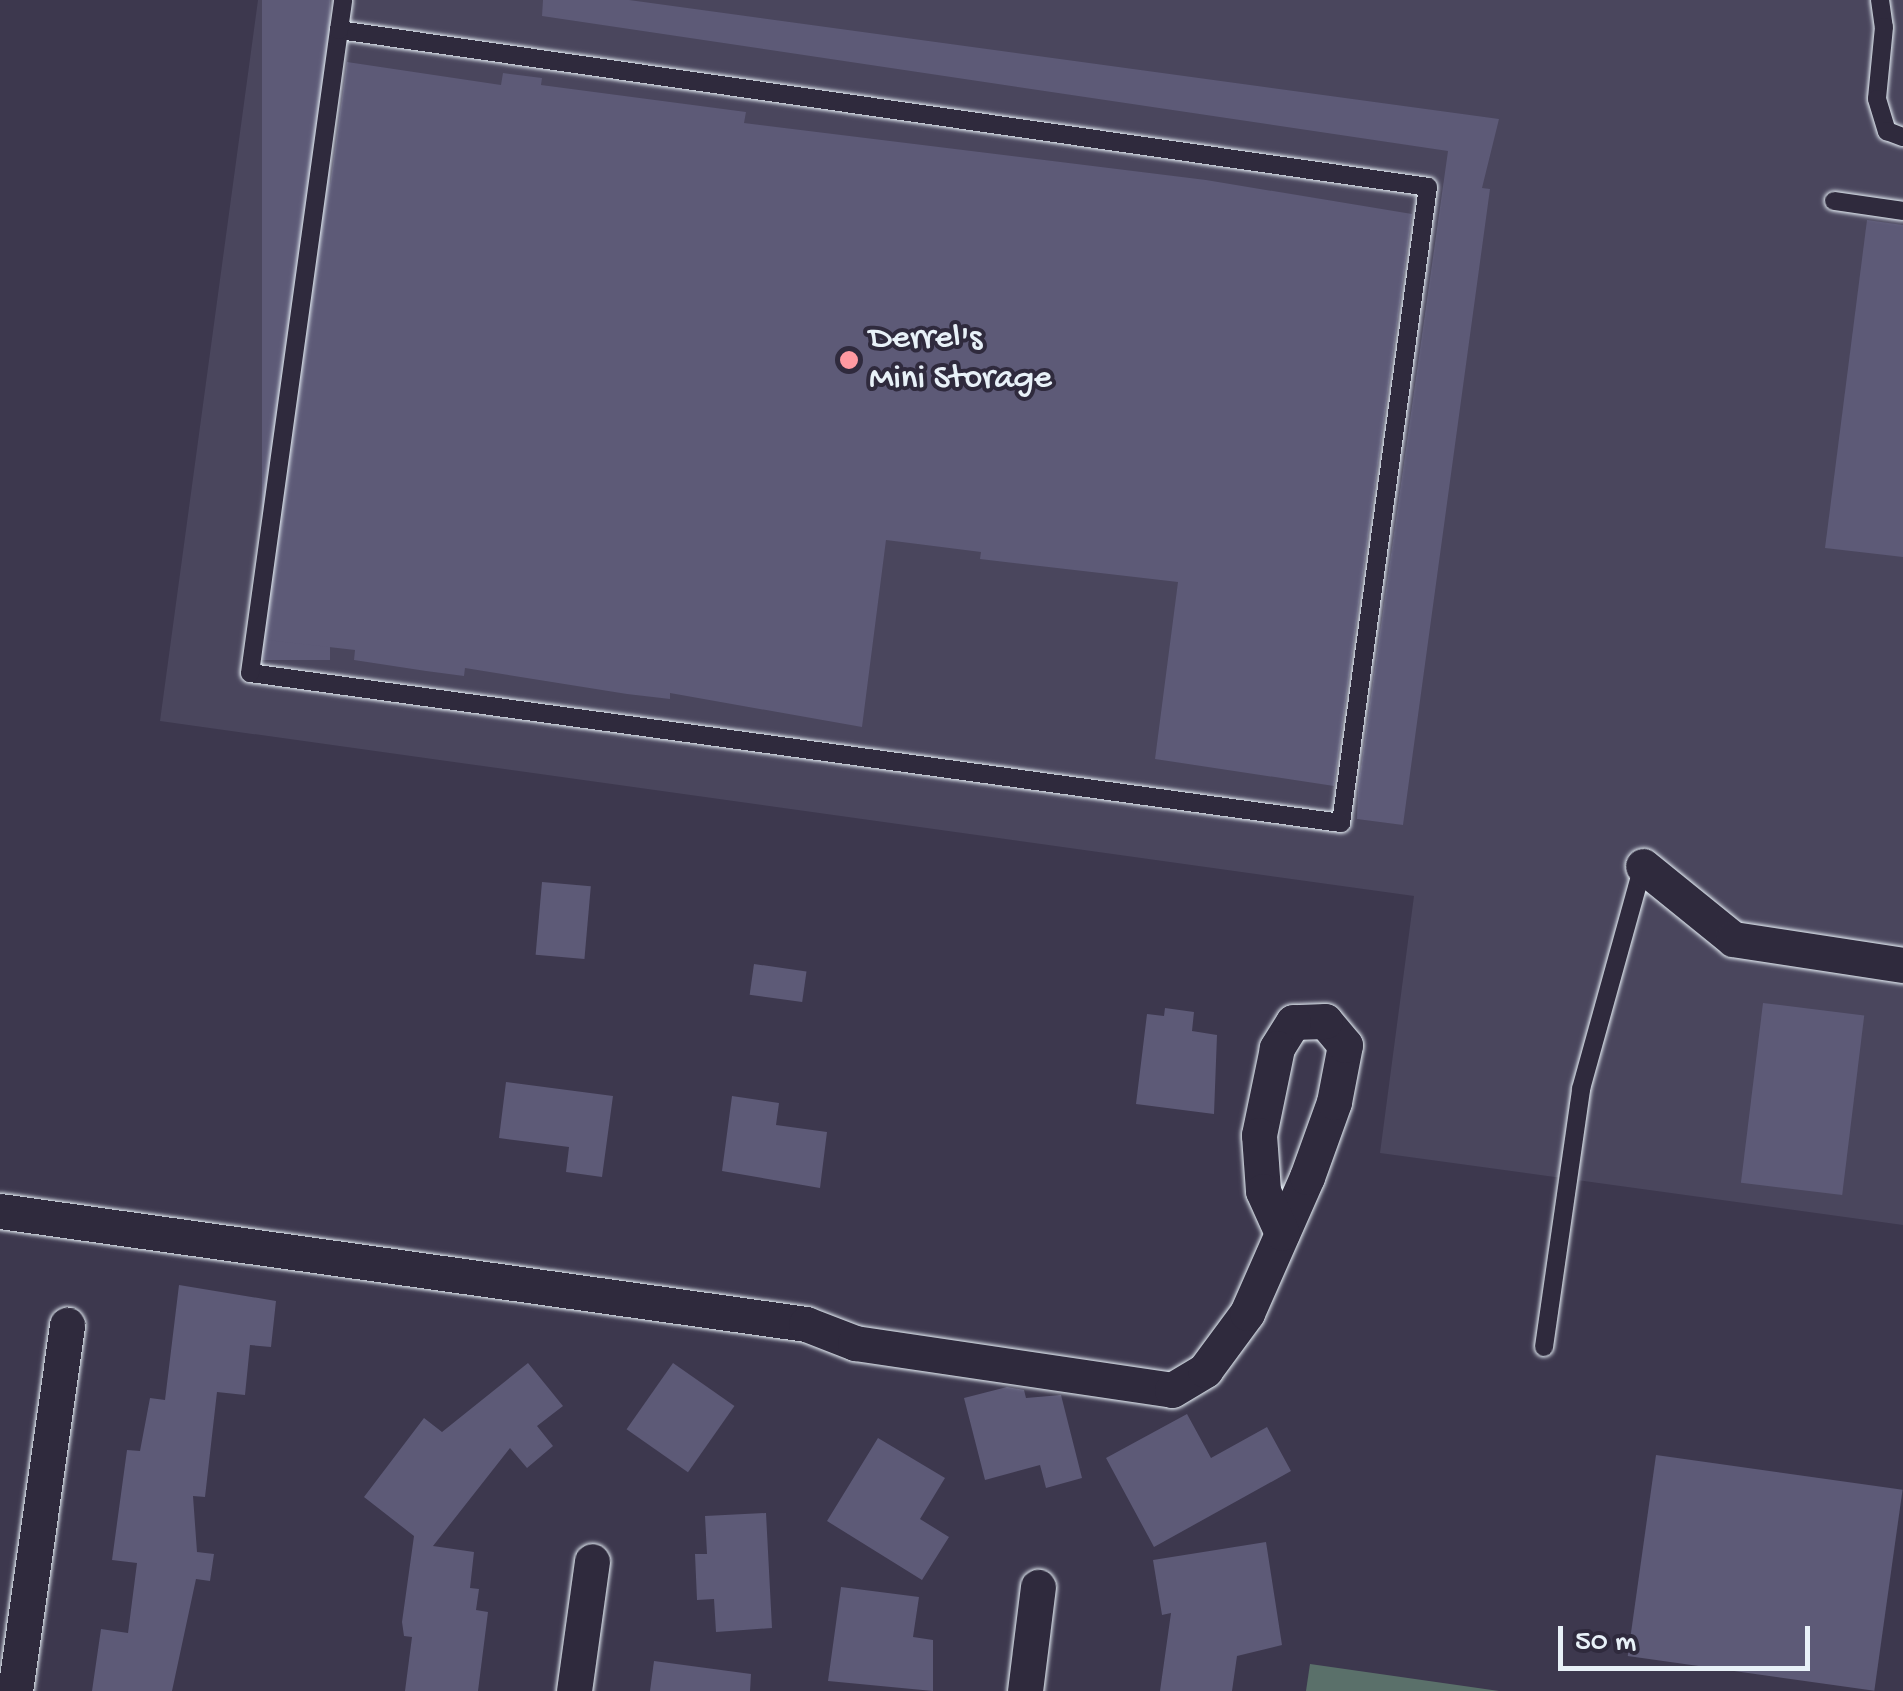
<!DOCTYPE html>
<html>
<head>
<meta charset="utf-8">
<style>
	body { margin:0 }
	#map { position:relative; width:1903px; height:1691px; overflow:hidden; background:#3d384e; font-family:"Gochi Hand",sans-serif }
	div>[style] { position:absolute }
	.built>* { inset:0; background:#4a465d }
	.green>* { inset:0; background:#5a706a }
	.building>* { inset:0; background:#5d5a77; transform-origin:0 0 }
	.roads { filter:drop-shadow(0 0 2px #e8f1f8) drop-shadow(0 0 2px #e8f1f8) }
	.lane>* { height:18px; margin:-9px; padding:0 9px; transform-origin:9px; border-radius:9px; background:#2f2a3d }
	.street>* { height:35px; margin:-17.5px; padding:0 17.5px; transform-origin:17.5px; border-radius:17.5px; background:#2f2a3d }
	.dots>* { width:28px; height:28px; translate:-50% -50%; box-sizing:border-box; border:5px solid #2f2a3d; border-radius:50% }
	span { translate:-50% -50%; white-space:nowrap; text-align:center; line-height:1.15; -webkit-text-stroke:8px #2f2a3d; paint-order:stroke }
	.poi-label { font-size:35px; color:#e8f1f8 }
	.left { translate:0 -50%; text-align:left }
	.scale { position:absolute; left:1558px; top:1626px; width:252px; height:45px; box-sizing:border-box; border:5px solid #e8f1f8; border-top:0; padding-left:12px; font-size:30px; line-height:35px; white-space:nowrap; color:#e8f1f8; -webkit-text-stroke:8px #2f2a3d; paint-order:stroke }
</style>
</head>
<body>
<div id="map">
	<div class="built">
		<div style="clip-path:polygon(258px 0,1903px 0,1903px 1225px,1380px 1153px,1414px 896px,160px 721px)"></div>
	</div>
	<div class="green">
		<div style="clip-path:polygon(1310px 1664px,1499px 1691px,1306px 1691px)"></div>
	</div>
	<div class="building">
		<div style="left:262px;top:0;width:68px;height:660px"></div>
		<div style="clip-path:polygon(543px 0,629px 0,1499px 119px,1482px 188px,1490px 189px,1403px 825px,1357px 819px,1358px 788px,1448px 151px,542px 16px)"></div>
		<div style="clip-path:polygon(347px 62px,501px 85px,503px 73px,542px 78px,541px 85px,746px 112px,744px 123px,1206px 180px,1412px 214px,1334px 786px,1155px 759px,1178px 582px,980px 559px,981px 552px,886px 540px,862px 727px,670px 693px,670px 699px,627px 694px,465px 668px,464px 676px,426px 671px,354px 660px,355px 650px,267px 640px)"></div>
		<div style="clip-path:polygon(1867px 220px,1903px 225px,1903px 557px,1825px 548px)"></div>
		<div style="left:542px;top:882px;width:49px;height:73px;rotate:5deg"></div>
		<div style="left:754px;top:964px;width:53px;height:31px;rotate:8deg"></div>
		<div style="left:1763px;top:1003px;width:102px;height:181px;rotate:7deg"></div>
		<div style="clip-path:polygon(1165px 1008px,1194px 1012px,1192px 1031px,1217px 1035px,1214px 1114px,1136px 1104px,1147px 1014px,1164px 1016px)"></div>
		<div style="clip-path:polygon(506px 1082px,613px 1096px,602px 1177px,566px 1172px,569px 1147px,499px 1138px)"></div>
		<div style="clip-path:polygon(732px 1096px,779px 1103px,776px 1125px,827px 1132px,820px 1188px,722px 1171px)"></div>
		<div style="clip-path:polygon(179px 1285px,276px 1301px,271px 1347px,250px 1345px,245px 1395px,217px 1392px,205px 1497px,193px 1496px,197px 1552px,214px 1554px,210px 1581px,196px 1579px,172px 1691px,92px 1691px,101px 1629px,128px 1633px,137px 1563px,112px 1560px,127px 1450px,140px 1451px,150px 1398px,165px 1400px)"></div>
		<div style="clip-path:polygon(528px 1363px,563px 1406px,537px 1426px,553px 1446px,527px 1468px,510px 1448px,433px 1546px,474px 1552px,470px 1588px,479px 1589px,476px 1610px,488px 1612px,478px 1691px,405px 1691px,412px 1637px,404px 1636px,402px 1622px,414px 1536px,364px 1497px,424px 1418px,442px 1432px)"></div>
		<div style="left:673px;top:1363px;width:75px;height:81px;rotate:35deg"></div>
		<div style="clip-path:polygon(1007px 1387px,1024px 1390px,1026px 1398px,1061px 1395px,1082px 1478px,1046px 1488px,1040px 1465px,985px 1480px,964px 1398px)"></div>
		<div style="clip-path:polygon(1187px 1414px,1211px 1458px,1267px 1427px,1291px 1471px,1154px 1547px,1106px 1458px)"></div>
		<div style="clip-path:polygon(878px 1438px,945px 1478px,920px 1519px,949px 1537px,922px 1580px,827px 1521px)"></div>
		<div style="left:1656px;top:1455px;width:249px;height:203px;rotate:8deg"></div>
		<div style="clip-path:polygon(766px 1513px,772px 1628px,716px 1632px,714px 1599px,697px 1600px,695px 1554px,707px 1554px,705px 1516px)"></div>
		<div style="clip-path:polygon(1266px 1542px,1282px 1645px,1237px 1656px,1232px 1691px,1160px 1691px,1171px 1613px,1162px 1615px,1153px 1560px)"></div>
		<div style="clip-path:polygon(841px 1587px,919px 1597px,913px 1637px,933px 1640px,933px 1691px,828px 1681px)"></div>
		<div style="clip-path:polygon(654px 1661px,751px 1674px,750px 1691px,650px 1691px)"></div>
	</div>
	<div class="roads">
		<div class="lane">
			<div style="left:1880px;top:0;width:27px;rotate:82deg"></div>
			<div style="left:1884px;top:27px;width:72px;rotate:95.6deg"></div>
			<div style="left:1877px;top:99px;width:34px;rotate:73deg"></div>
			<div style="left:1887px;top:131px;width:17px;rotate:21deg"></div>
			<div style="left:339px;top:30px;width:1100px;rotate:8.2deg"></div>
			<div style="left:1428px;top:187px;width:642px;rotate:97.79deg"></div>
			<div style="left:1341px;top:823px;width:1101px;rotate:-172.17deg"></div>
			<div style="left:250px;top:673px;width:649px;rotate:-82.12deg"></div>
			<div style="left:339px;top:30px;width:30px;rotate:-82deg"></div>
			<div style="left:1834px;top:201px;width:70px;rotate:8.2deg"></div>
			<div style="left:1544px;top:1347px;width:261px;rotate:-81.8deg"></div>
			<div style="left:1581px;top:1089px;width:231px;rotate:-74.5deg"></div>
		</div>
		<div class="street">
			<div style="left:1643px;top:866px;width:116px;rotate:39deg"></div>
			<div style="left:1733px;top:939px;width:172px;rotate:8.7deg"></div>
			<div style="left:0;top:1211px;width:814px;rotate:7.98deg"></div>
			<div style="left:806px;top:1324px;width:53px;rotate:21.2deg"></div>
			<div style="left:855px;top:1343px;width:320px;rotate:8.4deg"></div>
			<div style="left:1172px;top:1390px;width:39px;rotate:-31deg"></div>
			<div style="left:1205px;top:1370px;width:71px;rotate:-53.6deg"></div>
			<div style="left:1247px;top:1313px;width:149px;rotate:-66.2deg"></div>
			<div style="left:1307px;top:1177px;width:80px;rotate:-70.2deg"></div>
			<div style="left:1334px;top:1102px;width:58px;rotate:-79.1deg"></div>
			<div style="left:1345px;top:1045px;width:31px;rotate:-130deg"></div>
			<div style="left:1325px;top:1021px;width:32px;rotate:178deg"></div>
			<div style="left:1293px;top:1022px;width:31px;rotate:122deg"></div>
			<div style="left:1277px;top:1048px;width:89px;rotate:101.7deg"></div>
			<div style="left:1259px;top:1135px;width:56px;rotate:85.9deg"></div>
			<div style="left:1263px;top:1191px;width:46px;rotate:65.7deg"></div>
			<div style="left:15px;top:1691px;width:370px;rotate:-81.9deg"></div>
			<div style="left:574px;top:1691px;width:131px;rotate:-82.1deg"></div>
			<div style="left:1025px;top:1691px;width:105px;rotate:-82.9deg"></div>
		</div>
	</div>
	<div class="dots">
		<div style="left:849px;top:360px;background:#ff9aa2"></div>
	</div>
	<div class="poi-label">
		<span class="left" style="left:869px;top:360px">Derrel's<br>Mini Storage</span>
	</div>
	<div class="scale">50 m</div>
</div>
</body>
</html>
